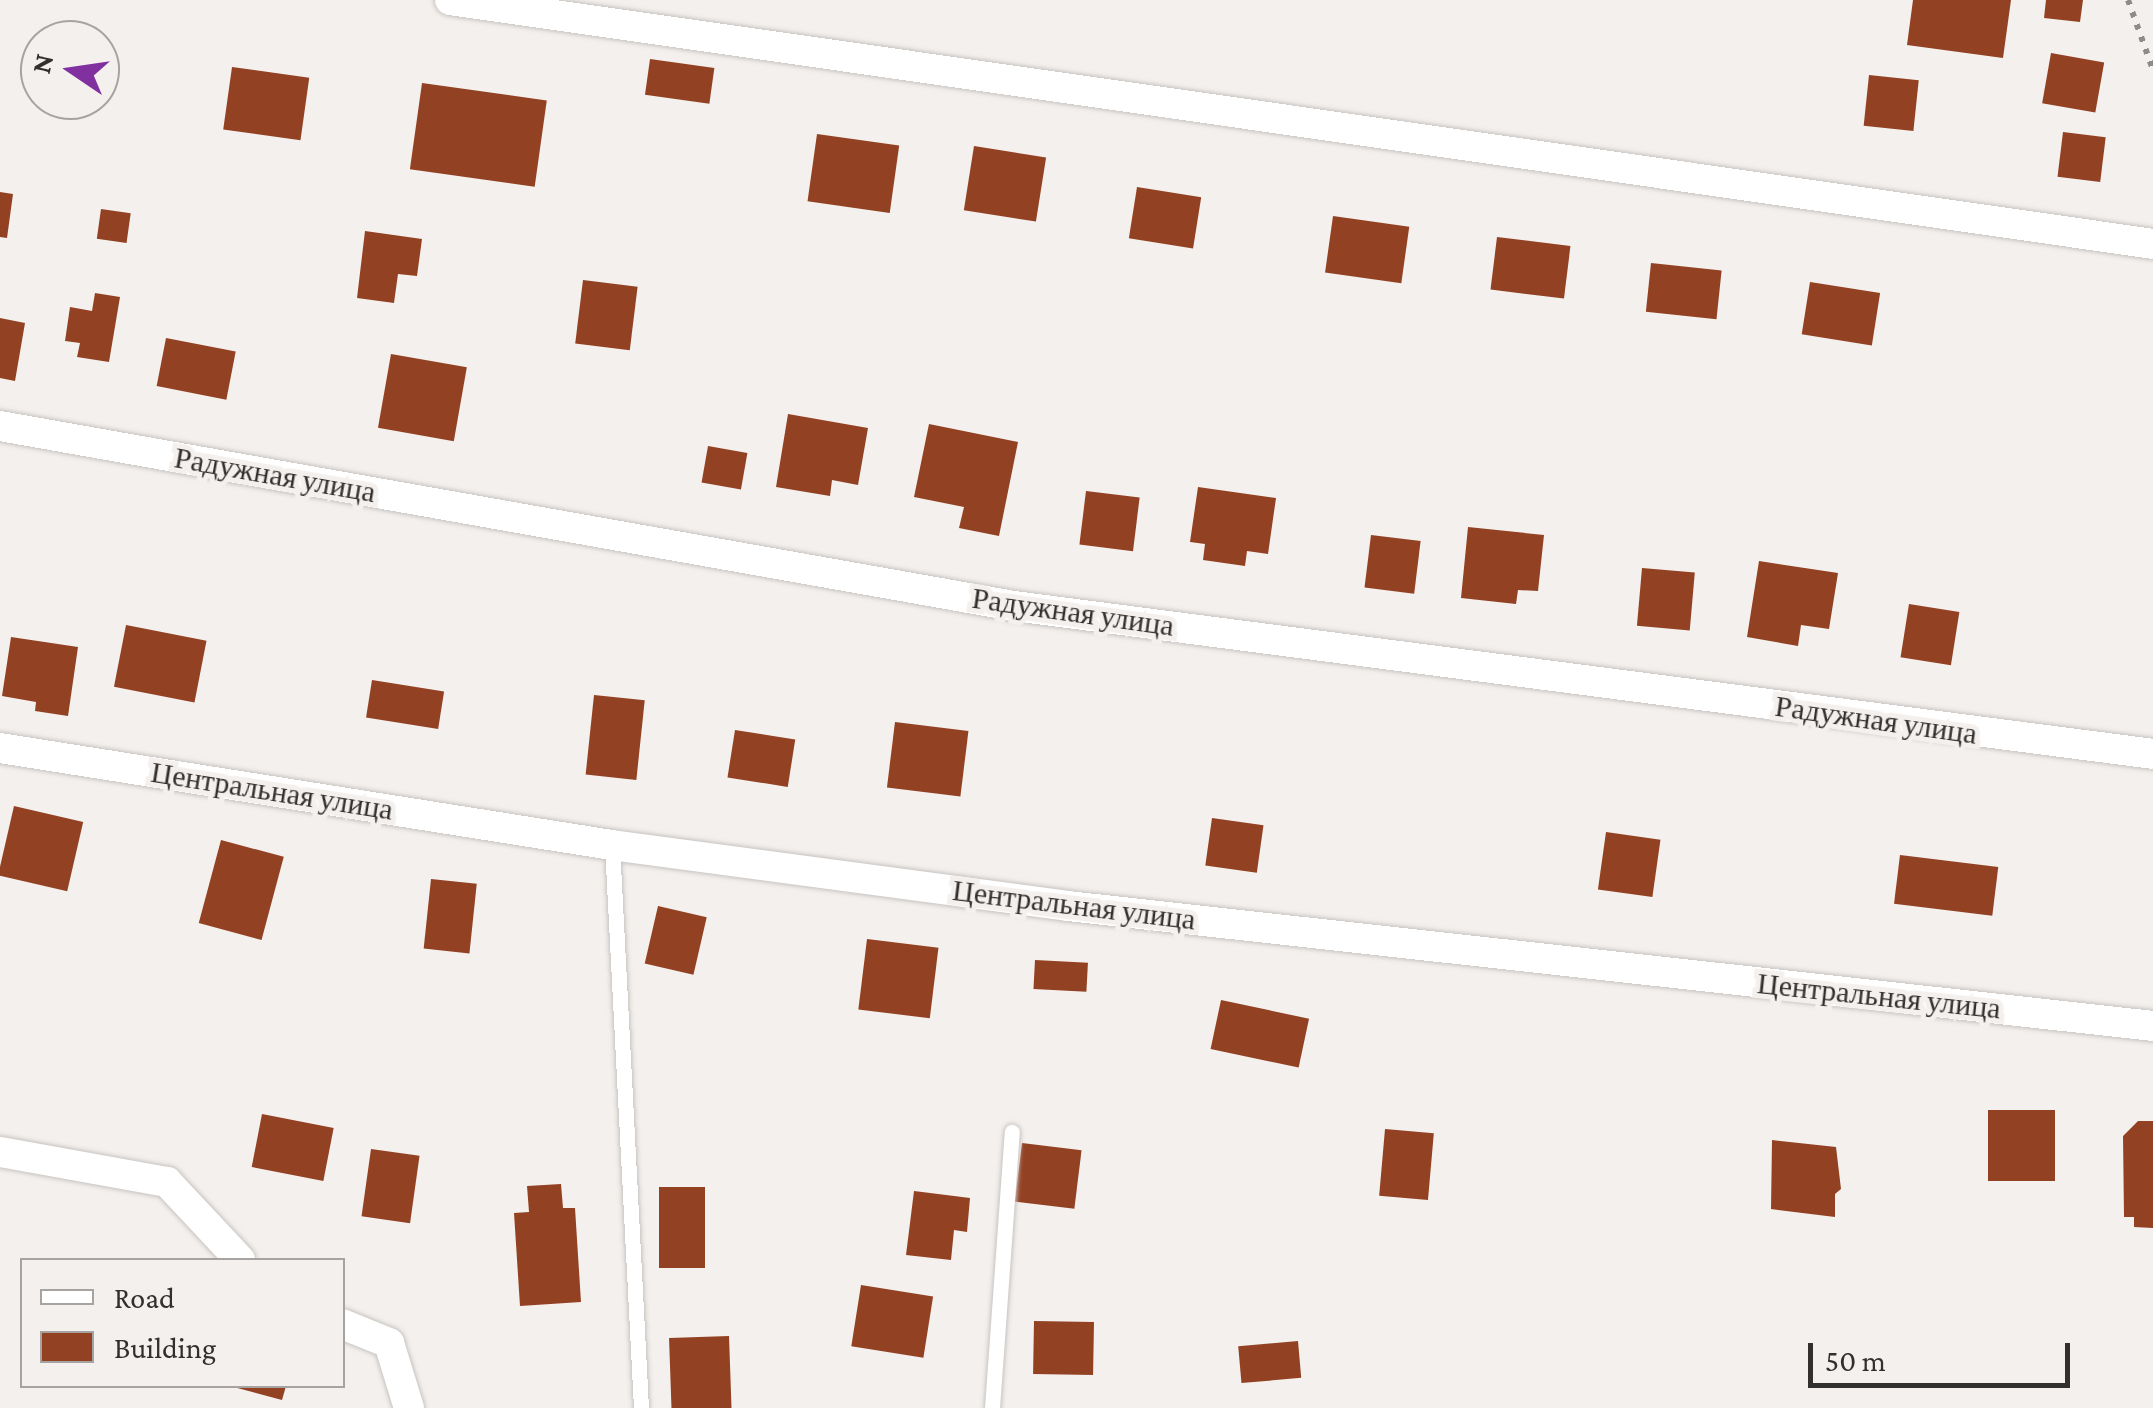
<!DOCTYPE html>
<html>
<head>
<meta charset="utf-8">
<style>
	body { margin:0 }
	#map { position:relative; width:2153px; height:1408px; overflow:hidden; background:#f4f0ed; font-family:"Crimson Pro",serif }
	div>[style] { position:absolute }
	.building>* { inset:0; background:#934123; transform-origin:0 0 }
	.path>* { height:6px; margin-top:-3px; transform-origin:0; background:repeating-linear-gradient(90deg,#8e8c8a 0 5px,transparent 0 13px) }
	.roads { filter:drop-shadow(0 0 2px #c7c4c1) drop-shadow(0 0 2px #c7c4c1) }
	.service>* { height:15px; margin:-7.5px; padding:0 7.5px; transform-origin:7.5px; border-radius:7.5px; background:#fff }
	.minor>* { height:30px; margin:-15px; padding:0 15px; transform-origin:15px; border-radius:15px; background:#fff }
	span { translate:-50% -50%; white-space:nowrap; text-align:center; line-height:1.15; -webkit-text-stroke:10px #f4f0ed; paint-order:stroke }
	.street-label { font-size:30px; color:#31302f }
	.legend { position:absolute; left:20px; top:1258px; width:325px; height:130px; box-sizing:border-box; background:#f4f0ed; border:2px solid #a6a3a1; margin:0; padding:12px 18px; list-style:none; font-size:30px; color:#31302f }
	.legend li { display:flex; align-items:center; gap:20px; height:50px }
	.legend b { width:50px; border:2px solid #a6a3a1 }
	.north { position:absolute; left:20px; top:20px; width:100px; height:100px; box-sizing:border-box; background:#f4f0ed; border:2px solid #a6a3a1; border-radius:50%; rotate:283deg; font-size:28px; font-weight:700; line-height:40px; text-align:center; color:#31302f }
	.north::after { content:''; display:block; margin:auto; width:35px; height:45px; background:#8130a0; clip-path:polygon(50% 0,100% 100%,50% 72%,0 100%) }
	.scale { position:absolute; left:1808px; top:1343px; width:262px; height:45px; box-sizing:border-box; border:5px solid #31302f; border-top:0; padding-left:12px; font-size:30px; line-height:35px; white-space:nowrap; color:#31302f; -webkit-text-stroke:8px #f4f0ed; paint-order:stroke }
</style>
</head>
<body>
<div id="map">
	<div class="building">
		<div style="clip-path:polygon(1913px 0,2011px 0,2003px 58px,1907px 45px)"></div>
		<div style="clip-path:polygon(2046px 0,2083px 0,2080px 22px,2044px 18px)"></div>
		<div style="left:2051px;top:53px;width:54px;height:51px;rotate:10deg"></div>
		<div style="left:650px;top:59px;width:65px;height:36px;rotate:8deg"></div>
		<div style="left:232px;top:67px;width:78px;height:63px;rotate:8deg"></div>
		<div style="left:1869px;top:75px;width:50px;height:51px;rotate:6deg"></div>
		<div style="left:422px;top:83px;width:126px;height:87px;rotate:8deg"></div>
		<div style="left:2063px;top:132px;width:43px;height:45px;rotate:7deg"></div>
		<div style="left:817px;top:134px;width:83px;height:68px;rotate:8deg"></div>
		<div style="left:974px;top:146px;width:73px;height:65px;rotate:9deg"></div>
		<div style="left:1137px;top:187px;width:65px;height:52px;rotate:9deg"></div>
		<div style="clip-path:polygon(0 192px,13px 194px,7px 238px,0 237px)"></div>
		<div style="left:101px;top:209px;width:30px;height:30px;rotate:8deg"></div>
		<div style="left:1333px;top:216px;width:77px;height:57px;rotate:8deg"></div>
		<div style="clip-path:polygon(365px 231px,422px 239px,417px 276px,398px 274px,394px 303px,357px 298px)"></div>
		<div style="left:1497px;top:237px;width:74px;height:53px;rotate:7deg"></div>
		<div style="left:1651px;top:263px;width:71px;height:49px;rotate:6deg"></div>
		<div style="left:583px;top:280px;width:55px;height:64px;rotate:7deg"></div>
		<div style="left:1810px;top:282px;width:71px;height:53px;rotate:9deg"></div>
		<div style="clip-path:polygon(95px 293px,120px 297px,109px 362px,77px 357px,80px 343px,65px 341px,70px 307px,92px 311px)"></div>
		<div style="clip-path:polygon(0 318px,25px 323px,15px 381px,0 378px)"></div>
		<div style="left:166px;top:338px;width:71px;height:49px;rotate:11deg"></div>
		<div style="left:391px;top:354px;width:77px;height:75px;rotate:10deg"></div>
		<div style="clip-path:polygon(788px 414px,868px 428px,858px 485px,832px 480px,830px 496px,776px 487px)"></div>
		<div style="clip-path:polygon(929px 424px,1018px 442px,999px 536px,959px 528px,964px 507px,914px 497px)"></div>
		<div style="left:708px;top:446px;width:40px;height:37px;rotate:10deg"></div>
		<div style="clip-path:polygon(1198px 487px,1276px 498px,1268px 554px,1247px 551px,1245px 566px,1203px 560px,1205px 544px,1190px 542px)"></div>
		<div style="left:1086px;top:491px;width:54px;height:54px;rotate:7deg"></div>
		<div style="clip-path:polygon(1468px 527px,1544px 535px,1538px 591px,1518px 590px,1516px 604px,1461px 598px)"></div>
		<div style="left:1371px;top:535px;width:50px;height:53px;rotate:7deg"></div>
		<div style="clip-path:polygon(1759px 561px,1838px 573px,1829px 629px,1801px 625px,1798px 646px,1747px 637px)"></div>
		<div style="left:1642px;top:568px;width:53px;height:58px;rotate:5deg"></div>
		<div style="left:1909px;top:604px;width:51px;height:54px;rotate:9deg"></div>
		<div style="left:126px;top:625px;width:82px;height:63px;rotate:11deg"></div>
		<div style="clip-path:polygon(11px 637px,78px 647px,68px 716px,35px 711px,36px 702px,2px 696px)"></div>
		<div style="left:372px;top:680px;width:73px;height:38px;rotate:9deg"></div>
		<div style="left:594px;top:695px;width:51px;height:80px;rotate:6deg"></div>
		<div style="left:895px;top:722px;width:74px;height:66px;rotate:7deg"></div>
		<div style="left:735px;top:730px;width:61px;height:48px;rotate:9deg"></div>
		<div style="left:14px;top:806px;width:71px;height:71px;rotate:13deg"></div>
		<div style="left:1212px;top:818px;width:52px;height:48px;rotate:8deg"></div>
		<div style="left:1606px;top:832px;width:55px;height:58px;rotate:8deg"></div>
		<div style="left:221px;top:840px;width:65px;height:86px;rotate:15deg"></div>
		<div style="left:1900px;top:855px;width:99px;height:49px;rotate:7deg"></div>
		<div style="left:431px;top:879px;width:46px;height:70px;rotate:6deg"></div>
		<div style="left:658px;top:906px;width:50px;height:59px;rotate:13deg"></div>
		<div style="left:867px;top:939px;width:72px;height:71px;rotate:7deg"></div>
		<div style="left:1035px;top:960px;width:53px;height:29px;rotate:3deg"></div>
		<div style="left:1221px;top:1000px;width:90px;height:50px;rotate:12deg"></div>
		<div style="left:2055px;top:1110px;width:71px;height:67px;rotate:90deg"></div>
		<div style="left:262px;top:1114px;width:73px;height:54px;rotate:11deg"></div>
		<div style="clip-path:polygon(2138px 1121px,2153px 1121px,2153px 1228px,2134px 1227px,2134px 1217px,2124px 1217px,2123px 1136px)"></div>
		<div style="left:1385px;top:1129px;width:49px;height:67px;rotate:5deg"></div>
		<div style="clip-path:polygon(1772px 1140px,1836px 1147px,1841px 1189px,1835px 1194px,1835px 1217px,1771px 1209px)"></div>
		<div style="left:1022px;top:1143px;width:60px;height:59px;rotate:7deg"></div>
		<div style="left:371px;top:1149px;width:49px;height:68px;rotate:8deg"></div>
		<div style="clip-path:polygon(561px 1184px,563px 1208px,575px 1208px,581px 1302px,520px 1306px,514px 1213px,529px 1212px,527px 1186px)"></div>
		<div style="left:659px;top:1187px;width:46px;height:81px"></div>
		<div style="clip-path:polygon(914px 1191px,970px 1198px,967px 1232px,954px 1230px,951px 1260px,906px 1255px)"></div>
		<div style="left:861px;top:1285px;width:73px;height:62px;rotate:9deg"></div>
		<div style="left:1034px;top:1321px;width:60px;height:53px;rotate:1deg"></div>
		<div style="left:729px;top:1336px;width:72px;height:60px;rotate:88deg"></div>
		<div style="left:1298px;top:1341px;width:37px;height:60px;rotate:85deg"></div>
		<div style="clip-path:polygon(230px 1386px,286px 1386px,282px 1400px)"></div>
	</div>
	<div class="path">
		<div style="left:2128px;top:0;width:74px;rotate:70.3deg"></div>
	</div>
	<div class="roads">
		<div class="service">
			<div style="left:612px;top:845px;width:564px;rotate:87.05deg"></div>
			<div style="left:992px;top:1408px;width:277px;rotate:-85.9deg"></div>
		</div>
		<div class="minor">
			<div style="left:450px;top:0;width:1720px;rotate:8.15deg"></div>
			<div style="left:0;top:426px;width:1030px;rotate:10.07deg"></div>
			<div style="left:1014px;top:606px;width:1149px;rotate:7.4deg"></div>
			<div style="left:0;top:748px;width:620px;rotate:9.01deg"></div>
			<div style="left:612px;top:845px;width:460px;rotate:7.6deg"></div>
			<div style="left:1068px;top:906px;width:1092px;rotate:6.31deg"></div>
			<div style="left:0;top:1152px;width:170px;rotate:10.2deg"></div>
			<div style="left:167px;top:1182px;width:107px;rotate:46.9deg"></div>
			<div style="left:342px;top:1324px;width:51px;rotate:22deg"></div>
			<div style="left:389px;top:1343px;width:68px;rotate:72.9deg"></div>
		</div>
	</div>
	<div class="street-label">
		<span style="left:275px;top:475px;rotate:10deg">Радужная улица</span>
		<span style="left:1073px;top:612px;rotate:8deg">Радужная улица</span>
		<span style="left:1876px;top:720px;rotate:8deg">Радужная улица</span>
		<span style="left:272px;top:791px;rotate:9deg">Центральная улица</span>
		<span style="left:1074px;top:905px;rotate:7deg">Центральная улица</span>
		<span style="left:1879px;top:996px;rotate:6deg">Центральная улица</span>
	</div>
	<ul class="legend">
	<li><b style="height:12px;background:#fff"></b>Road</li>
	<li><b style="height:28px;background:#934123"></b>Building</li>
	</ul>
	<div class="north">N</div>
	<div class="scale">50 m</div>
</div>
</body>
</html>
